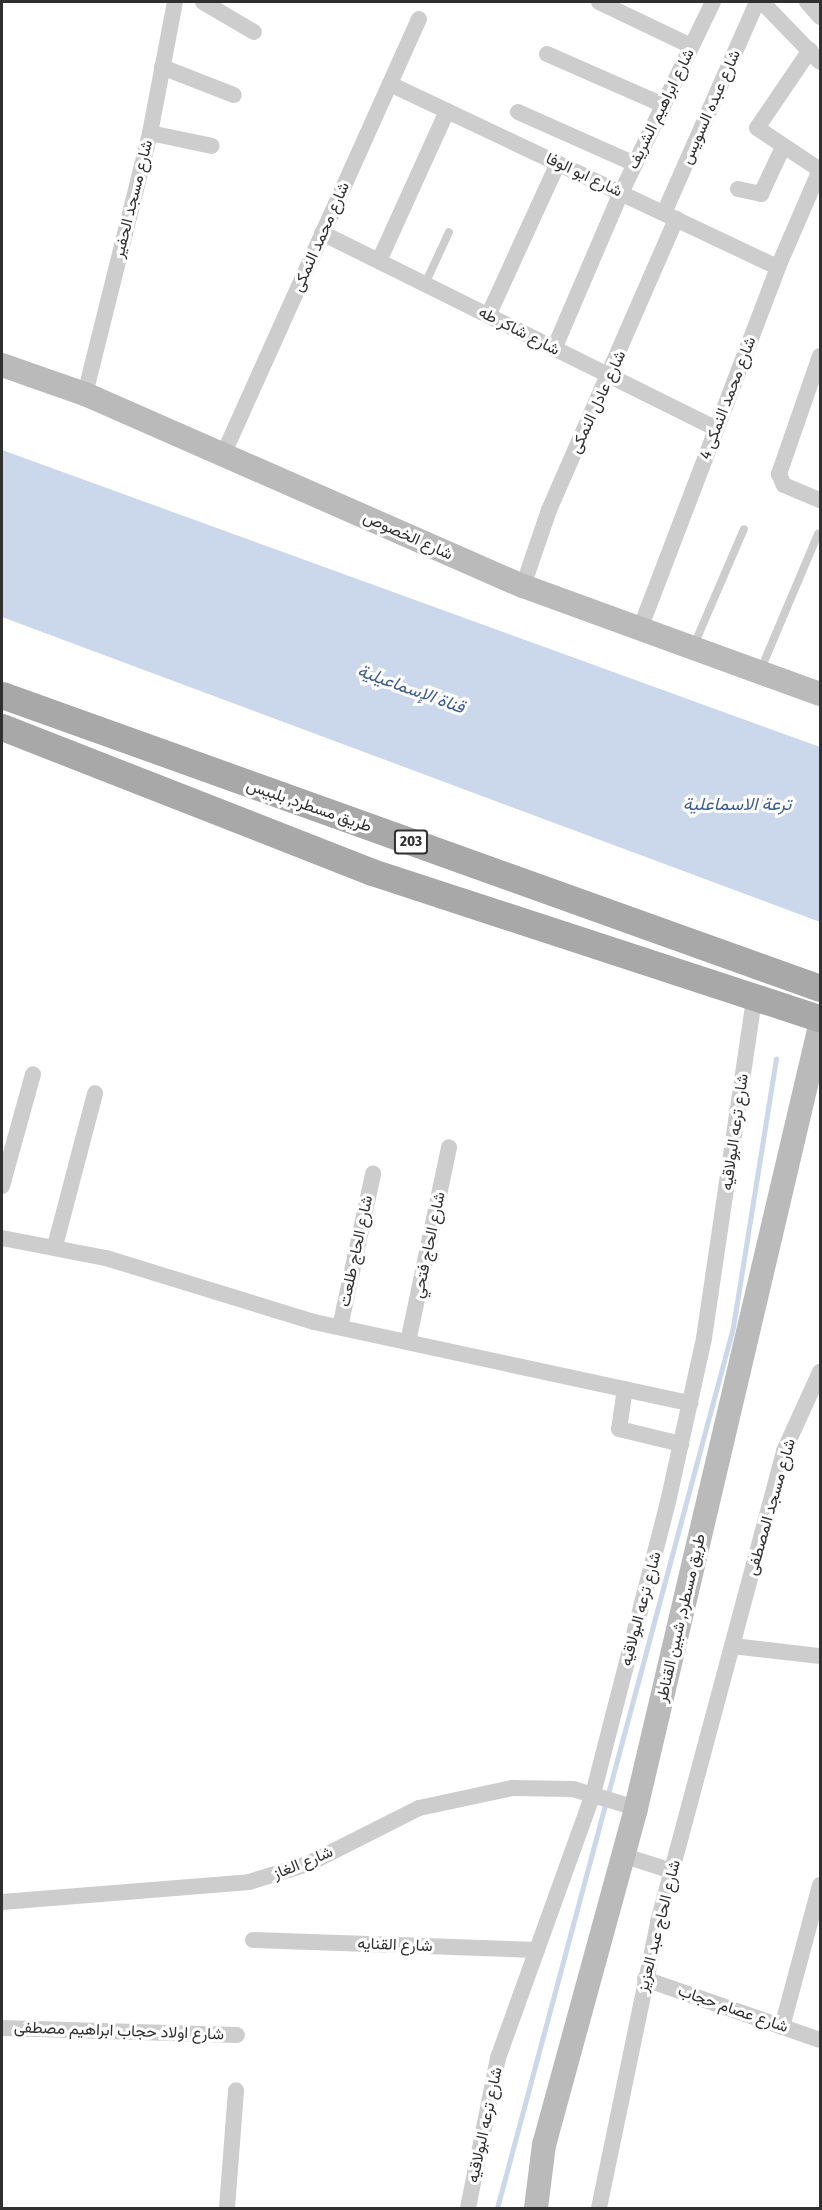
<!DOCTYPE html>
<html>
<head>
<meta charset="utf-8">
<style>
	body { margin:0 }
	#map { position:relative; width:822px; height:2210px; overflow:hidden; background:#fff; font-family:"Fira Sans Condensed",Vazirmatn,sans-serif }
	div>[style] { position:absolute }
	.water>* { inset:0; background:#cbd7eb }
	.stream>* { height:5px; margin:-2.5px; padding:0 2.5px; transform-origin:2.5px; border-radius:2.5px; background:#cbd7eb }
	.service>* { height:8px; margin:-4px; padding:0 4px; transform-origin:4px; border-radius:4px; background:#cdcdcd }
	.minor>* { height:16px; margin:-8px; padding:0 8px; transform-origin:8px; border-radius:8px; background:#cdcdcd }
	.secondary>* { height:24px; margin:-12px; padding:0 12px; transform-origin:12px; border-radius:12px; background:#bababa }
	.primary>* { height:27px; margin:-13.5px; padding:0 13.5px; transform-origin:13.5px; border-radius:13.5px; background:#a8a8a8 }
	span { translate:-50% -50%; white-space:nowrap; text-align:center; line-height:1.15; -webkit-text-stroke:6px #fff; paint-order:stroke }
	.shield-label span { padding:2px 4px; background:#fff; border:2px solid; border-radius:4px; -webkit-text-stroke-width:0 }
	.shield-label { font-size:15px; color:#303030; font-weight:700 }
	.street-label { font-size:16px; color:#303030 }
	.water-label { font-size:18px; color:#3f5e90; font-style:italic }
	.frame { position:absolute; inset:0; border:3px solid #303030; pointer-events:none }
</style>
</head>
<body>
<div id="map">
	<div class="water">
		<div style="clip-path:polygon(2px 450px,820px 747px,820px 922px,2px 617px)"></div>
	</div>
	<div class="stream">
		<div style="left:497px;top:2208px;width:912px;rotate:-75deg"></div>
		<div style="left:733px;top:1327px;width:272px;rotate:-80.9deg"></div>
	</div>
	<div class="service">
		<div style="left:425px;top:284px;width:57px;rotate:-65.2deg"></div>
		<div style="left:694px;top:645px;width:126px;rotate:-66.7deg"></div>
		<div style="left:761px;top:669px;width:147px;rotate:-67.1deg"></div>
	</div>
	<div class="minor">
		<div style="left:203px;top:2px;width:59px;rotate:30.5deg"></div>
		<div style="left:599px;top:2px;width:102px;rotate:25.6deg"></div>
		<div style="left:762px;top:2px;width:83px;rotate:46deg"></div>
		<div style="left:807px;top:2px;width:20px;rotate:49deg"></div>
		<div style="left:810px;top:50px;width:94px;rotate:124.2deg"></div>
		<div style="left:757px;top:128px;width:76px;rotate:33.7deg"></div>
		<div style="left:547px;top:54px;width:127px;rotate:23.7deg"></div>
		<div style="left:162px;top:67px;width:77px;rotate:21.3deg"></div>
		<div style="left:390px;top:84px;width:429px;rotate:25.3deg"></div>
		<div style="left:518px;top:112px;width:128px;rotate:24deg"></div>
		<div style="left:150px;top:133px;width:63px;rotate:11.8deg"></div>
		<div style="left:738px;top:189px;width:24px;rotate:12deg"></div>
		<div style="left:761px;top:194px;width:52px;rotate:-64.9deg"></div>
		<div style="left:664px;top:213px;width:231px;rotate:-66.2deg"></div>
		<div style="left:322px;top:233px;width:440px;rotate:26.4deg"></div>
		<div style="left:379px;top:261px;width:165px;rotate:-65.6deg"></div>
		<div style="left:488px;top:316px;width:168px;rotate:-65.4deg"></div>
		<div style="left:554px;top:349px;width:170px;rotate:-66.8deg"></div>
		<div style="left:621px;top:193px;width:212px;rotate:-64.3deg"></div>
		<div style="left:820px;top:356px;width:125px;rotate:109.2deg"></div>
		<div style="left:779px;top:474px;width:12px;rotate:66deg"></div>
		<div style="left:784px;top:485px;width:39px;rotate:23deg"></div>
		<div style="left:85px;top:394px;width:269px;rotate:-76deg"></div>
		<div style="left:150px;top:133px;width:133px;rotate:-79.2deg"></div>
		<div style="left:223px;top:455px;width:478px;rotate:-65.8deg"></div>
		<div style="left:523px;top:586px;width:80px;rotate:-71.1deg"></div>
		<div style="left:549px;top:510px;width:318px;rotate:-66.4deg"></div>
		<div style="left:640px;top:629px;width:387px;rotate:-69.1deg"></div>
		<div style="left:778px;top:267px;width:106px;rotate:-66.6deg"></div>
		<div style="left:2px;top:1186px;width:116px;rotate:-74.5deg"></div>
		<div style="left:2px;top:1238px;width:106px;rotate:10.9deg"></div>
		<div style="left:106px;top:1258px;width:218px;rotate:17.1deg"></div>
		<div style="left:314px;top:1322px;width:385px;rotate:12.2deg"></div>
		<div style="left:55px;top:1246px;width:158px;rotate:-75.3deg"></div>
		<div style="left:340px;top:1327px;width:157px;rotate:-77.8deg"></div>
		<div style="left:408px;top:1342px;width:199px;rotate:-78.1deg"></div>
		<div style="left:625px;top:1389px;width:40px;rotate:98.5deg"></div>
		<div style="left:619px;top:1429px;width:64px;rotate:13.6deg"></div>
		<div style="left:733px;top:1646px;width:88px;rotate:6.6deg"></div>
		<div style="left:622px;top:1855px;width:52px;rotate:17.7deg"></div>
		<div style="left:2px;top:1902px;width:248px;rotate:-4.6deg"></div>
		<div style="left:249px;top:1882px;width:62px;rotate:-17deg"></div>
		<div style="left:308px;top:1864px;width:124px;rotate:-26.8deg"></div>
		<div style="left:419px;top:1808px;width:95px;rotate:-12.1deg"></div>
		<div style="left:512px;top:1788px;width:61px;rotate:0.9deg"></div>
		<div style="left:573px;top:1789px;width:66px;rotate:16.8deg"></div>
		<div style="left:253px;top:1940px;width:284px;rotate:2deg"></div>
		<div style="left:645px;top:1979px;width:185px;rotate:19.2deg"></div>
		<div style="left:782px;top:2027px;width:147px;rotate:-75deg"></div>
		<div style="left:2px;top:2028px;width:235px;rotate:1.7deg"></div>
		<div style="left:227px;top:2208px;width:118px;rotate:-85.6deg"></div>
		<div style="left:468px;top:2208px;width:153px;rotate:-78.7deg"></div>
		<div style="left:498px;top:2058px;width:281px;rotate:-70.2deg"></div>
		<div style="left:593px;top:1794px;width:301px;rotate:-75.6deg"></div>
		<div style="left:668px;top:1502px;width:168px;rotate:-77.6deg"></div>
		<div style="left:704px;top:1338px;width:348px;rotate:-81.6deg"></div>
		<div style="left:599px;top:2208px;width:292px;rotate:-78.3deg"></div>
		<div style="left:658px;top:1922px;width:488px;rotate:-75deg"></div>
		<div style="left:784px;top:1451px;width:87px;rotate:-65.5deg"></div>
	</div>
	<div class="secondary">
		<div style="left:2px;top:365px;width:88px;rotate:19.3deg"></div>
		<div style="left:85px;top:394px;width:478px;rotate:23.7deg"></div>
		<div style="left:523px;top:586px;width:316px;rotate:20deg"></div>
		<div style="left:536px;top:2208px;width:64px;rotate:-82.8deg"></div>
		<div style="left:544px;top:2145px;width:349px;rotate:-74.7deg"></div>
		<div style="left:636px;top:1808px;width:803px;rotate:-76.76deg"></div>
	</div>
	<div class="primary">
		<div style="left:2px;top:695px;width:869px;rotate:19.71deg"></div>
		<div style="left:2px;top:727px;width:397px;rotate:21.4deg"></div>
		<div style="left:372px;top:872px;width:471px;rotate:18.1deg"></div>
	</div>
	<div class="shield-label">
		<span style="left:411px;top:842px">203</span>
	</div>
	<div class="street-label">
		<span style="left:711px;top:107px;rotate:-66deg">شارع عبده السويس</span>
		<span style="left:661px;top:109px;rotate:-64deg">شارع ابراهيم الشريف</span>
		<span style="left:584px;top:175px;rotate:25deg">شارع ابو الوفا</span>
		<span style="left:133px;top:199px;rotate:-76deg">شارع مسجد الحفير</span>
		<span style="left:321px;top:237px;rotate:-66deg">شارع محمد النمكى</span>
		<span style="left:519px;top:331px;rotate:27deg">شارع شاكر طه</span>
		<span style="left:728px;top:398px;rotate:-69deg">شارع محمد النمكى 4</span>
		<span style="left:598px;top:402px;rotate:-65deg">شارع عادل النمكى</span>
		<span style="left:408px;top:536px;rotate:24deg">شارع الخصوص</span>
		<span style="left:309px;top:806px;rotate:19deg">طريق مسطرد, بلبيس</span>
		<span style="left:735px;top:1132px;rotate:-82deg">شارع ترعه البولاقيه</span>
		<span style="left:429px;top:1245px;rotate:-78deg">شارع الحاج فتحي</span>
		<span style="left:356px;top:1251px;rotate:-78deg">شارع الحاج طلعت</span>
		<span style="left:771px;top:1507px;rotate:-74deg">شارع مسجد المصطفى</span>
		<span style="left:641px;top:1609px;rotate:-75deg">شارع ترعه البولاقيه</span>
		<span style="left:681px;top:1618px;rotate:-77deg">طريق مسطرد, شبين القناطر</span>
		<span style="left:303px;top:1863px;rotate:-22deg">شارع الغاز</span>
		<span style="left:659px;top:1926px;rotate:-76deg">شارع الحاج عبد العزيز</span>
		<span style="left:395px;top:1945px;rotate:2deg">شارع القنايه</span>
		<span style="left:733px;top:2009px;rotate:19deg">شارع عصام حجاب</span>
		<span style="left:119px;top:2031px;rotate:2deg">شارع اولاد حجاب ابراهيم مصطفى</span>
		<span style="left:485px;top:2125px;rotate:-78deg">شارع ترعه البولاقيه</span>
	</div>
	<div class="water-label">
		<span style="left:411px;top:689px;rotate:20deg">قناة الإسماعيلية</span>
		<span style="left:737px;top:804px">ترعة الاسماعلية</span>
	</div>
	<div class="frame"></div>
</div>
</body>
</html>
